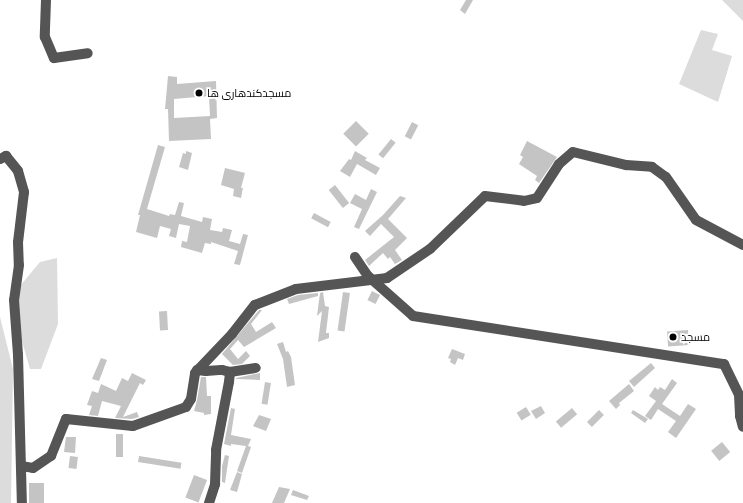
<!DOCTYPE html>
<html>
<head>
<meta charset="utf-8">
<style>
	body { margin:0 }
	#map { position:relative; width:743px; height:503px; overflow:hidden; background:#fff; font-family:"IBM Plex Sans",Cairo,sans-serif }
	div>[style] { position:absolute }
	.green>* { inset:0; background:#dcdcdc }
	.building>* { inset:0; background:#c4c4c4; transform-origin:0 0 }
	.minor>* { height:10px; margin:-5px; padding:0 5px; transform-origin:5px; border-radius:5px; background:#555 }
	.dots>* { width:11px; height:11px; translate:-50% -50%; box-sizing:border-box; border:2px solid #fff; border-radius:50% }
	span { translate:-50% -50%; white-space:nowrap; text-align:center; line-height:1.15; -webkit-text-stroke:3.5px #fff; paint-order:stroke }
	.poi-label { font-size:11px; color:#000 }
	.left { translate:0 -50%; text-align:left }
</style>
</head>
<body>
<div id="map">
	<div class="green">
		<div style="clip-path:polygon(722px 0,743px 0,743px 21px)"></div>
		<div style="clip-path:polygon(701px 30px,718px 34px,712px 50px,732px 56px,718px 102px,679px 84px)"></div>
		<div style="clip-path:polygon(57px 258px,58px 324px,41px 369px,30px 369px,15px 317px,15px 292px,40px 262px)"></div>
		<div style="clip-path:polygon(0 317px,13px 369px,11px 503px,0 503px)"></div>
	</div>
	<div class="building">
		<div style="clip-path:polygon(466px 0,473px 0,465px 14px,460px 10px)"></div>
		<div style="clip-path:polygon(evenodd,168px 76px,177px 77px,177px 84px,216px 81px,217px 118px,210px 119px,211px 139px,169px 141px,168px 109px,165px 109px,168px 76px,209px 96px,210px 116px,174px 118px,174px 99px,209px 96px)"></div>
		<div style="left:356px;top:121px;width:18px;height:18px;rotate:45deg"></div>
		<div style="left:412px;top:122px;width:7px;height:16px;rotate:27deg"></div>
		<div style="left:391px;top:139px;width:6px;height:20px;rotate:39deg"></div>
		<div style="clip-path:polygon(527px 141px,557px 157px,539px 183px,535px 180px,537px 176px,519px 164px,523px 157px,520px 155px)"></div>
		<div style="clip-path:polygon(158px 145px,165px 147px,147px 209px,169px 216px,170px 214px,175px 215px,179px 202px,184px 203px,181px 216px,202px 222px,203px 217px,212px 219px,210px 230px,222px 232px,223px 228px,232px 230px,229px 241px,240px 244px,243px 234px,248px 235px,240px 265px,234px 264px,238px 251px,211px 242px,211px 244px,205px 243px,202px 253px,181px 247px,182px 241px,187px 242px,190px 226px,179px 224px,176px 238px,169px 236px,171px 229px,160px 226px,157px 238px,136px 232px,140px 215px,138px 215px)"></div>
		<div style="clip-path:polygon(186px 151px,192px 153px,188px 170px,179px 167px,183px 153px,186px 154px)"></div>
		<div style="clip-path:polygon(355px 151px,367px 158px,365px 160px,380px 168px,376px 175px,357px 164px,350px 177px,340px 171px,349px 159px,351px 160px)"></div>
		<div style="clip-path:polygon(225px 168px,245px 173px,241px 188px,243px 188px,241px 198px,233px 196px,234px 189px,221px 185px)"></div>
		<div style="left:335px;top:185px;width:23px;height:8px;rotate:52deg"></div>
		<div style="clip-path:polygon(371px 189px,377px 192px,359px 229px,354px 227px,362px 209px,350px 203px,355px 194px,366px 200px)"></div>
		<div style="clip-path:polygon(400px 196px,406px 198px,388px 219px,407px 238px,395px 250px,402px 260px,395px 264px,390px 257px,388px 259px,383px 253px,369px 266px,365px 260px,394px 237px,381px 224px,370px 236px,365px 231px,383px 215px)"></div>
		<div style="left:314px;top:213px;width:19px;height:6px;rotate:28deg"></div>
		<div style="left:372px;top:291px;width:9px;height:10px;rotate:27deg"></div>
		<div style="clip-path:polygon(323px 292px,325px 306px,329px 307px,326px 333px,329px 333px,329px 338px,318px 342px,322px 311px,317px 316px,320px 293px)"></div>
		<div style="left:343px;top:292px;width:7px;height:39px;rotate:8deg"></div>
		<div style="clip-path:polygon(318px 293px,318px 296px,289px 304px,287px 299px,298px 295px)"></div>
		<div style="clip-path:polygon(259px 310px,262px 310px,251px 324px,256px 332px,272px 322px,276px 328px,244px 347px,238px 340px,230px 349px,238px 359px,246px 351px,250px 356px,242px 364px,233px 365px,222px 354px)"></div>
		<div style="left:167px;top:311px;width:19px;height:8px;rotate:87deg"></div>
		<div style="left:688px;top:330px;width:15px;height:21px;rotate:86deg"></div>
		<div style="clip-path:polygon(283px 342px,286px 352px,288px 351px,291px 357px,295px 385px,287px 387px,283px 359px,277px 344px)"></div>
		<div style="clip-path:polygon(452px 349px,465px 354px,463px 360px,458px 358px,455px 365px,450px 362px,451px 359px,448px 358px)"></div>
		<div style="clip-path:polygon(101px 358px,107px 360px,99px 381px,92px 379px)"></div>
		<div style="clip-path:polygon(651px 363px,655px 368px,634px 387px,629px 381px)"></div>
		<div style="clip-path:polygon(132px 373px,146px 380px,143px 385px,140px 383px,123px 417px,137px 412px,139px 417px,132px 419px,115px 418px,121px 406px,102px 401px,98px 416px,89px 415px,92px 406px,87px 405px,92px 391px,98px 393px,101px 384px,116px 391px,122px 378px,128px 381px)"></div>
		<div style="clip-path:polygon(260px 373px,260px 380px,236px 379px,236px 378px)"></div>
		<div style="clip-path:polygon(201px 377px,206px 377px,207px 396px,211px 396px,211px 414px,204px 415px,204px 413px,194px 411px,197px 400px)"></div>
		<div style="clip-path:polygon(672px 379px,677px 383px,662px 404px,680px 416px,688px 404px,696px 409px,676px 438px,668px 432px,676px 421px,658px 409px,651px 420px,645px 416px,656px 401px,649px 396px,655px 387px,658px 390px,660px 387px,665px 390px)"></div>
		<div style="left:265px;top:382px;width:6px;height:22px;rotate:9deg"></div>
		<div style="clip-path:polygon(629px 384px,634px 391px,619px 403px,620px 405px,616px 409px,609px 401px)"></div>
		<div style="clip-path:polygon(541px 406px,545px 413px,536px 419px,531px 411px)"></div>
		<div style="left:526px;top:407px;width:9px;height:11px;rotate:58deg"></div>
		<div style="clip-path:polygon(231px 408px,235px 409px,231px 435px,251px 439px,248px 446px,251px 447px,242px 473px,237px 471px,246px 446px,231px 444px,231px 446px,224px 444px)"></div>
		<div style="left:572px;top:408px;width:8px;height:21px;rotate:50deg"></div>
		<div style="left:599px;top:410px;width:7px;height:17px;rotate:45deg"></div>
		<div style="clip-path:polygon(633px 410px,648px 419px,645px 423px,631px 413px)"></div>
		<div style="clip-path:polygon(259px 415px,271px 419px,266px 431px,253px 426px)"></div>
		<div style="left:116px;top:434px;width:7px;height:23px"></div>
		<div style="clip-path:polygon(66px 437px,76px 437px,75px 453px,64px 452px)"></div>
		<div style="left:722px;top:442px;width:13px;height:14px;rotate:51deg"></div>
		<div style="clip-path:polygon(225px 455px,229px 456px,225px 483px,222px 482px,222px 466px)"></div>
		<div style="left:70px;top:456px;width:8px;height:12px;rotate:7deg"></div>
		<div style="left:139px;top:456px;width:43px;height:6px;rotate:9deg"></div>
		<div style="clip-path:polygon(237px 472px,242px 474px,237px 492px,230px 490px)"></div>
		<div style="left:194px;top:475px;width:14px;height:24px;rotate:21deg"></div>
		<div style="left:29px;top:483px;width:15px;height:20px"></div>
		<div style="clip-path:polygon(279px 487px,290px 489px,284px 503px,272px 503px)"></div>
		<div style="clip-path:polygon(293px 490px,309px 496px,307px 500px,291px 495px)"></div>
	</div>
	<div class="minor">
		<div style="left:46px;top:0;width:37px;rotate:92deg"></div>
		<div style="left:45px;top:37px;width:23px;rotate:67deg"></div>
		<div style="left:54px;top:58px;width:34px;rotate:-8deg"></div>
		<div style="left:0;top:159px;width:7px;rotate:-27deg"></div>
		<div style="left:6px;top:156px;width:19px;rotate:51deg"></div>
		<div style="left:18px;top:171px;width:22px;rotate:74deg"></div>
		<div style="left:24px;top:192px;width:50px;rotate:96.8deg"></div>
		<div style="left:18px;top:242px;width:23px;rotate:88deg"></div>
		<div style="left:19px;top:265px;width:35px;rotate:98deg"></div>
		<div style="left:14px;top:300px;width:55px;rotate:85.8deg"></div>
		<div style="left:18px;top:355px;width:148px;rotate:88.5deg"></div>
		<div style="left:355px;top:257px;width:23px;rotate:56deg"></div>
		<div style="left:368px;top:276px;width:60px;rotate:41.6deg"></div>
		<div style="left:413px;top:316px;width:315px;rotate:8.8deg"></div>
		<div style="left:724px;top:364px;width:34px;rotate:64deg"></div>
		<div style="left:739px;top:395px;width:21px;rotate:87deg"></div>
		<div style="left:740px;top:416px;width:11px;rotate:75deg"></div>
		<div style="left:197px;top:370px;width:9px;rotate:6deg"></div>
		<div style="left:206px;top:371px;width:16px;rotate:-4deg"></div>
		<div style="left:222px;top:370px;width:8px;rotate:14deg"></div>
		<div style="left:230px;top:372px;width:26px;rotate:-9deg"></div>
		<div style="left:21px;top:466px;width:12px;rotate:9deg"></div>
		<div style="left:33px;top:468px;width:22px;rotate:-34deg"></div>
		<div style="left:51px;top:456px;width:40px;rotate:-68deg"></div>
		<div style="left:66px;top:419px;width:67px;rotate:6deg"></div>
		<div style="left:133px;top:426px;width:56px;rotate:-19.7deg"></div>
		<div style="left:186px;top:407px;width:9px;rotate:-58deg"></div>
		<div style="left:191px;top:399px;width:26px;rotate:-81deg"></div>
		<div style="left:195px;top:373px;width:54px;rotate:-46.5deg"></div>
		<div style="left:232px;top:334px;width:37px;rotate:-52deg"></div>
		<div style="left:255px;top:305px;width:44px;rotate:-21.3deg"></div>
		<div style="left:296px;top:289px;width:92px;rotate:-6.9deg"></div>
		<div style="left:387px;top:278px;width:52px;rotate:-34deg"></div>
		<div style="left:430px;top:249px;width:76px;rotate:-43.9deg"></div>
		<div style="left:485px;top:196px;width:39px;rotate:7deg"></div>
		<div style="left:524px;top:201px;width:13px;rotate:-13deg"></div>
		<div style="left:537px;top:198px;width:40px;rotate:-57.1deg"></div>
		<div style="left:559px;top:164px;width:18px;rotate:-41deg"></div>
		<div style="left:573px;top:152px;width:55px;rotate:13.8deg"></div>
		<div style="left:626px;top:165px;width:26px;rotate:4deg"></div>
		<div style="left:652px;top:167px;width:17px;rotate:36deg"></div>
		<div style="left:666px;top:177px;width:52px;rotate:55.1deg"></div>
		<div style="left:696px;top:220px;width:53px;rotate:28deg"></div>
		<div style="left:209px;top:503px;width:20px;rotate:-72deg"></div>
		<div style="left:215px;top:484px;width:34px;rotate:-88deg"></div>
		<div style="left:216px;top:450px;width:69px;rotate:-79.2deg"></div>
		<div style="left:229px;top:382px;width:10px;rotate:-84deg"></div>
	</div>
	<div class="dots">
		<div style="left:199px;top:93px;background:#000"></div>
		<div style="left:673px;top:337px;background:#000"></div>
	</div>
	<div class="poi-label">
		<span class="left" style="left:207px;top:93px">مسجدکندهاری ها</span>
		<span class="left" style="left:681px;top:337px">مسجد</span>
	</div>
</div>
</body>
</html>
